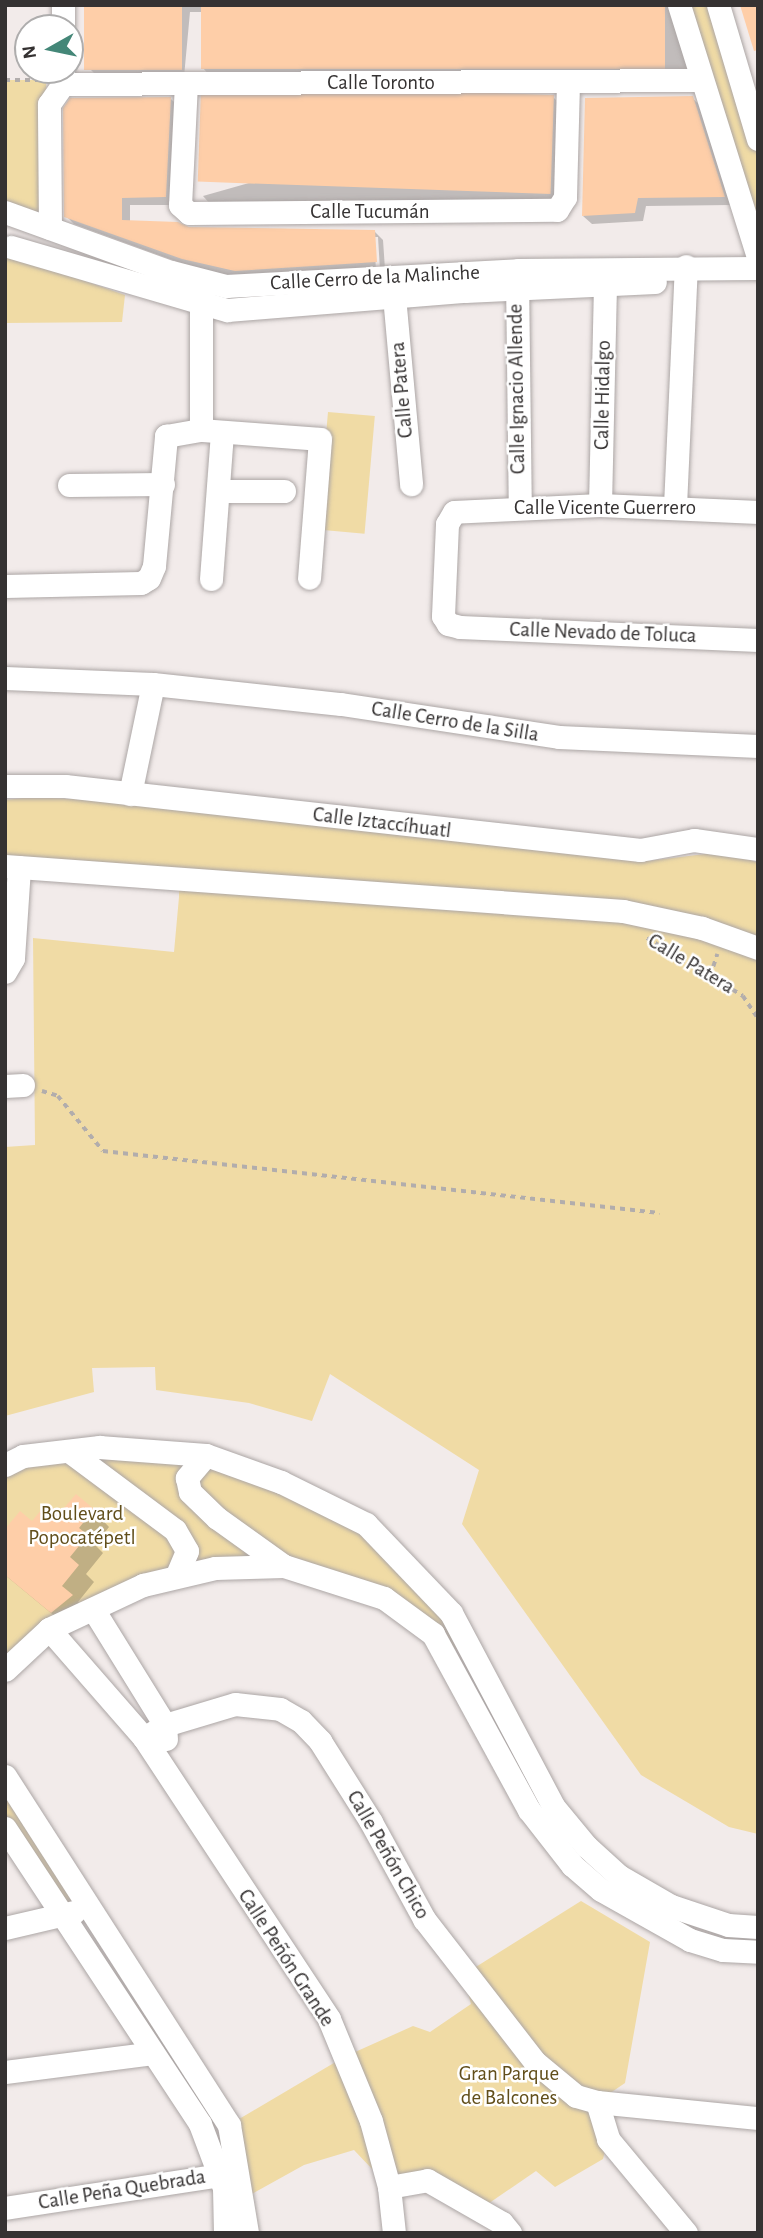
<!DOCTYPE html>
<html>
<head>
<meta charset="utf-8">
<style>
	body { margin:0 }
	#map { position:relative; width:763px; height:2238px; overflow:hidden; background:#f2ebea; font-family:"Alegreya Sans",sans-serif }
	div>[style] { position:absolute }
	.green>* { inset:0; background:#f0dba5; transform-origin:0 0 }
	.shadow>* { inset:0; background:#0003 }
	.building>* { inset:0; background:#fecea8; transform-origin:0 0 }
	.path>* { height:3.5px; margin-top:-1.75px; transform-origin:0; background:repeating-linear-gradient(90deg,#b2adac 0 5px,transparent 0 10px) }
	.roads { filter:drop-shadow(0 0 2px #aca6a5) drop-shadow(0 0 2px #aca6a5) }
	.minor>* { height:23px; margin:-11.5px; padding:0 11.5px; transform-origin:11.5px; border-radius:11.5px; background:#fff }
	span { translate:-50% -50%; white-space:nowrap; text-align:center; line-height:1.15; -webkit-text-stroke:5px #fff; paint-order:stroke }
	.street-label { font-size:21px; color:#353232 }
	.park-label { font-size:21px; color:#614e1a }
	.frame { position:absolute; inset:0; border:7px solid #353232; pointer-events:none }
	.north { position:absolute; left:14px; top:14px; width:70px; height:70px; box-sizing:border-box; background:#fff; border:2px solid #aeadad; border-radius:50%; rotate:261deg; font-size:19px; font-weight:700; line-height:28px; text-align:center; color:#353232 }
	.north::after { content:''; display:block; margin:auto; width:24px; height:32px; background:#448778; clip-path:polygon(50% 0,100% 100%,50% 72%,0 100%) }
</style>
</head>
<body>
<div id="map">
	<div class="green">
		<div style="clip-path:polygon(679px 5px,718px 5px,758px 139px,758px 257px)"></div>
		<div style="clip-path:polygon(5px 80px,46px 80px,50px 228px,5px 212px)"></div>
		<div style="clip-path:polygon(5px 253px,125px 295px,122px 322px,5px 323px)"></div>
		<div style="left:328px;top:412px;width:47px;height:118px;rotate:5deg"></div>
		<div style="clip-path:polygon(32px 797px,113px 801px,647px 861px,730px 851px,758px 863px,758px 1834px,729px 1827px,641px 1775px,462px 1524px,479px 1470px,330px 1374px,312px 1421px,249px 1403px,156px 1390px,155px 1367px,92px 1368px,94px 1392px,5px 1416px,5px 1147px,35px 1145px,33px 938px,174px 952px,179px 897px,179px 875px,5px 859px,5px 800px)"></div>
		<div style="clip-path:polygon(206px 1455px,366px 1524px,451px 1613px,472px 1660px,384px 1598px,284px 1566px,141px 1579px,5px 1669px,5px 1468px,23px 1457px)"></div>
		<div style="clip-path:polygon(5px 1768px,87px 1907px,61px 1909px,5px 1828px)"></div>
		<div style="clip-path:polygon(581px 1901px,650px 1942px,625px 2083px,597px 2102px,608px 2139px,603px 2159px,555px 2187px,536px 2171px,479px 2210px,427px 2180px,389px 2187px,354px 2150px,304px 2165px,243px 2199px,229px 2125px,344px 2057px,413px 2026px,430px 2032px,471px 2004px,463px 1975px)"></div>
	</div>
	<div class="shadow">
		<div style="clip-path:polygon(85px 5px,675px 5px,690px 74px,211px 77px,203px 68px,203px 12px,190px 12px,184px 77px,98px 77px,90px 69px)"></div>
		<div style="clip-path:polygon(553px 97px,561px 105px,559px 200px,211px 205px,203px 196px)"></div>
		<div style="clip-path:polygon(692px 98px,701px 106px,731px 205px,646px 206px,643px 221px,592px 224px,583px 216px)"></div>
		<div style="clip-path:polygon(171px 99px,179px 107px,173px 205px,130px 205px,130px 222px,189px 229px,375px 232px,383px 240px,385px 269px,380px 270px,378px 237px,374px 237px,376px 270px,245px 279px,192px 267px,74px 224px,66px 216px)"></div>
		<div style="clip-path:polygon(93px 1510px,109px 1527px,95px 1545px,103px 1553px,86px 1574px,94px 1582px,78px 1602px,88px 1612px,69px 1628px,5px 1575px,5px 1532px)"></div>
	</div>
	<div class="building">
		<div style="left:84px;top:5px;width:98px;height:65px"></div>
		<div style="left:201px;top:5px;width:464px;height:64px"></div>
		<div style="clip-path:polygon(740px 5px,758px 5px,758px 50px,754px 51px)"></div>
		<div style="left:554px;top:95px;width:99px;height:353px;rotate:92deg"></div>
		<div style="clip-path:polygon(693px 96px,725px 197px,638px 198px,635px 213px,582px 216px,585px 98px)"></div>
		<div style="clip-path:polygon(171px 97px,166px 197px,122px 198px,122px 220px,178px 222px,189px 227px,375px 230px,377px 262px,235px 271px,182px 259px,64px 217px,63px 108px,70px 98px)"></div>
		<div style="clip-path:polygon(76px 1494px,94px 1509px,79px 1528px,88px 1535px,70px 1557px,79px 1565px,62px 1586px,73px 1595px,51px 1613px,5px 1575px,5px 1529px,20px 1511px,32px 1521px,47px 1503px,59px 1514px)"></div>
	</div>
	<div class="path">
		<div style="left:5px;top:80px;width:36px"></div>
		<div style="left:647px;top:938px;width:112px;rotate:31.1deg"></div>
		<div style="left:743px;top:996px;width:27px;rotate:56deg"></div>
		<div style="left:710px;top:976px;width:23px;rotate:-72deg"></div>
		<div style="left:42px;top:1091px;width:17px;rotate:17deg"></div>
		<div style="left:58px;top:1096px;width:71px;rotate:50.7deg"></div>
		<div style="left:103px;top:1151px;width:560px;rotate:6.35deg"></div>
	</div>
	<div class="roads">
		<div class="minor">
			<div style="left:63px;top:5px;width:23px;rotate:90deg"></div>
			<div style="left:679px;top:5px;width:264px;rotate:72.6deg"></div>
			<div style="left:718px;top:5px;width:140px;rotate:73.4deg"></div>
			<div style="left:186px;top:83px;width:122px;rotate:92.8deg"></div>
			<div style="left:180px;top:205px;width:12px;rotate:42deg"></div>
			<div style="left:189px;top:213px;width:368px;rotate:-0.5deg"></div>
			<div style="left:557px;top:210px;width:15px;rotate:-58deg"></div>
			<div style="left:565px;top:197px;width:114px;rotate:-88.5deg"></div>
			<div style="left:63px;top:84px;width:636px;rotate:-0.36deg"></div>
			<div style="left:5px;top:212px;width:177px;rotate:19.9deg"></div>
			<div style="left:171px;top:272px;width:57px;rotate:14.3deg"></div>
			<div style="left:226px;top:286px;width:292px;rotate:-3.1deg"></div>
			<div style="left:518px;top:270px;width:240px;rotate:-0.5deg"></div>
			<div style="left:50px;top:228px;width:124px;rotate:-90.5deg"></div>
			<div style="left:49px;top:104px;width:24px;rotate:-55deg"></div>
			<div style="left:63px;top:84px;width:14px;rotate:-90deg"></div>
			<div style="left:11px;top:247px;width:225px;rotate:16.3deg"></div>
			<div style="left:227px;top:310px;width:239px;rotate:-4.6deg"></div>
			<div style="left:465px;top:291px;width:190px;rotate:-2.7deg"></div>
			<div style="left:517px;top:277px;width:230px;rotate:89.3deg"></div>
			<div style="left:201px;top:293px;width:137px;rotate:90deg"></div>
			<div style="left:394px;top:296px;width:189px;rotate:84.8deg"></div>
			<div style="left:69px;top:485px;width:94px;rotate:-0.6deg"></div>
			<div style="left:219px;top:491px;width:65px"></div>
			<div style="left:600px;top:505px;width:221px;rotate:-88.7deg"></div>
			<div style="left:675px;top:506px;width:240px;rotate:-87.4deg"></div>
			<div style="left:758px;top:512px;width:158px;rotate:-177.5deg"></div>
			<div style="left:600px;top:505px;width:146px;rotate:177.3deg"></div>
			<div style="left:454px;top:512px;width:14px;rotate:120deg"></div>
			<div style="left:447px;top:524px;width:92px;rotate:92.5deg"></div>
			<div style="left:443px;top:616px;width:9px;rotate:58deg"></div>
			<div style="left:448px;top:624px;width:12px;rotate:14deg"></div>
			<div style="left:460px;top:627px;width:298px;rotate:2.5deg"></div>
			<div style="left:211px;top:579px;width:147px;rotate:-85.7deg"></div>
			<div style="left:5px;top:586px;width:136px;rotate:-1.3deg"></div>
			<div style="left:141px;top:583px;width:9px;rotate:-32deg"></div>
			<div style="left:149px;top:578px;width:13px;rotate:-67deg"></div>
			<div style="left:154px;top:566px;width:131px;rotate:-84.7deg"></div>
			<div style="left:166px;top:436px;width:36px;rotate:-10deg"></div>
			<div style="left:201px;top:430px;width:119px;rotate:4.3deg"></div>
			<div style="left:320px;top:439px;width:139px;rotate:94.5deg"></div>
			<div style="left:5px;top:678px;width:148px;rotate:2.3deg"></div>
			<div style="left:153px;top:684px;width:189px;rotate:6.1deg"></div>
			<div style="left:341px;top:704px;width:220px;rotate:8.6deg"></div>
			<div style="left:559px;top:737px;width:199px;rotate:2.6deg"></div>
			<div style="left:5px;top:786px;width:60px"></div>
			<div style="left:65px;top:786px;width:579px;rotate:6.35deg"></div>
			<div style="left:640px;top:850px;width:55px;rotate:-10.5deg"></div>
			<div style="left:694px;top:840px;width:65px;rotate:8deg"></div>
			<div style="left:130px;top:794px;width:112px;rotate:-78.2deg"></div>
			<div style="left:5px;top:866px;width:620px;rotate:4.16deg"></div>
			<div style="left:623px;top:911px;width:81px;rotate:12.1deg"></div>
			<div style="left:702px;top:928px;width:59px;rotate:19.7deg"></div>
			<div style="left:5px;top:972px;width:16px;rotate:-60deg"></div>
			<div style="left:13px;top:958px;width:91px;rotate:-86.2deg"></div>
			<div style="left:5px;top:1086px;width:18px;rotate:-3deg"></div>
			<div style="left:69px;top:1451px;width:132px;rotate:36.7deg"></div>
			<div style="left:175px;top:1530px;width:24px;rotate:60deg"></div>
			<div style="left:187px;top:1551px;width:26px;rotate:113deg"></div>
			<div style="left:206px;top:1455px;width:30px;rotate:130deg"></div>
			<div style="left:187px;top:1478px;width:14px;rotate:78deg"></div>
			<div style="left:190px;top:1492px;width:37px;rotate:44deg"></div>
			<div style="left:217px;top:1518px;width:82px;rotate:35.6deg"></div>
			<div style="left:5px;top:1465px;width:20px;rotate:-27deg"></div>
			<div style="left:23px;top:1456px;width:77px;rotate:-6.8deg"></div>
			<div style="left:99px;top:1447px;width:107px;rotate:4.3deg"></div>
			<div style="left:206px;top:1455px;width:80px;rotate:19.8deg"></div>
			<div style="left:281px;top:1482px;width:95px;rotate:26.3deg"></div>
			<div style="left:366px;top:1524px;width:123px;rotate:46.3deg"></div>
			<div style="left:451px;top:1613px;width:218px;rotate:62.1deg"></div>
			<div style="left:553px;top:1806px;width:52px;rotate:50.5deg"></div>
			<div style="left:586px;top:1846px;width:45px;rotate:42.3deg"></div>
			<div style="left:619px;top:1876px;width:60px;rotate:30deg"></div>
			<div style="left:671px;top:1906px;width:60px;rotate:18.4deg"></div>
			<div style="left:728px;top:1925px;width:30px;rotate:4deg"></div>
			<div style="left:93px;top:1609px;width:137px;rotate:58.2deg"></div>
			<div style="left:165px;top:1725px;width:14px;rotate:86deg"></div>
			<div style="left:49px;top:1629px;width:145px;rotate:48.9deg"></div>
			<div style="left:144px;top:1738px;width:336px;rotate:56.6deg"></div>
			<div style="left:329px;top:2019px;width:110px;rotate:67.6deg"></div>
			<div style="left:371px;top:2121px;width:68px;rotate:74.7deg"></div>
			<div style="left:389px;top:2187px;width:46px;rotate:83.8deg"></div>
			<div style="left:5px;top:1670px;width:60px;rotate:-43deg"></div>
			<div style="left:49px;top:1629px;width:104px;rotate:-25.1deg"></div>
			<div style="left:143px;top:1585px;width:74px;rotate:-13.3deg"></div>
			<div style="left:215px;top:1568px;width:69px;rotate:-1.7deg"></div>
			<div style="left:284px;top:1566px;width:105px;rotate:17.7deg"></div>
			<div style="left:384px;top:1598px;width:61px;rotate:36.3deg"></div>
			<div style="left:433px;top:1634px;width:200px;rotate:61.4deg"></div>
			<div style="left:529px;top:1810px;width:70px;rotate:52deg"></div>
			<div style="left:572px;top:1865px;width:38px;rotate:41deg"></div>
			<div style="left:601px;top:1890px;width:102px;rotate:29.3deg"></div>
			<div style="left:690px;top:1940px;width:34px;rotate:17deg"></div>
			<div style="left:723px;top:1950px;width:35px;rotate:3deg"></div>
			<div style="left:144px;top:1738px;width:25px;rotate:-32deg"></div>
			<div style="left:165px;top:1725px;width:73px;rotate:-16.7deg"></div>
			<div style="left:235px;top:1704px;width:45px;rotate:6.3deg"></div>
			<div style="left:280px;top:1709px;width:24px;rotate:30deg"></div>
			<div style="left:301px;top:1721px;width:28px;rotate:46deg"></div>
			<div style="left:320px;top:1741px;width:96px;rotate:57.8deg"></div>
			<div style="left:371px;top:1822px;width:111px;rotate:61.3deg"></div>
			<div style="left:424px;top:1919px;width:181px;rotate:52.2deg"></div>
			<div style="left:535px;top:2062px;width:53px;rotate:39.7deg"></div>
			<div style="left:576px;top:2096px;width:22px;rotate:16deg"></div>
			<div style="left:597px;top:2102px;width:162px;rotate:5.7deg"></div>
			<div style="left:5px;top:1776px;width:415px;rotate:57.3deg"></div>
			<div style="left:229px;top:2125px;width:109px;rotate:80.5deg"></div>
			<div style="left:5px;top:1828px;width:354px;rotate:56.6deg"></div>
			<div style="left:200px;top:2124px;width:68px;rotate:69.4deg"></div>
			<div style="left:224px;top:2188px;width:45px;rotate:88.7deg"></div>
			<div style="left:5px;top:1928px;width:71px;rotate:-13.1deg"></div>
			<div style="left:5px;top:2072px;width:149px;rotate:-7.3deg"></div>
			<div style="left:597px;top:2102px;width:39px;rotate:73deg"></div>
			<div style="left:608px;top:2139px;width:122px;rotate:50.3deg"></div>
			<div style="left:389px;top:2187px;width:39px;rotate:-10deg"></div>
			<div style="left:427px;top:2180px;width:86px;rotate:29.8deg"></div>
			<div style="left:502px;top:2223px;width:13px;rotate:51deg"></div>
			<div style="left:5px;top:2208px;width:232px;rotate:-8.7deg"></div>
		</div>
	</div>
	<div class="street-label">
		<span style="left:381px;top:83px">Calle Toronto</span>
		<span style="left:370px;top:212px">Calle Tucumán</span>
		<span style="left:375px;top:278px;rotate:-3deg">Calle Cerro de la Malinche</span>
		<span style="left:517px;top:389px;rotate:-91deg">Calle Ignacio Allende</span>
		<span style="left:402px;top:390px;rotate:-95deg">Calle Patera</span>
		<span style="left:603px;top:395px;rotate:-89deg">Calle Hidalgo</span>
		<span style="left:605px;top:508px">Calle Vicente Guerrero</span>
		<span style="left:603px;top:633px;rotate:2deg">Calle Nevado de Toluca</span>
		<span style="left:455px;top:722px;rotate:9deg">Calle Cerro de la Silla</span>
		<span style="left:382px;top:823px;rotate:7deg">Calle Iztaccíhuatl</span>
		<span style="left:691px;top:964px;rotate:31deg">Calle Patera</span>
		<span style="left:388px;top:1855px;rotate:60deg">Calle Peñón Chico</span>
		<span style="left:286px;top:1958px;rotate:57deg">Calle Peñón Grande</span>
		<span style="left:122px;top:2190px;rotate:-9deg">Calle Peña Quebrada</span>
	</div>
	<div class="park-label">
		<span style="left:82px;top:1526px">Boulevard<br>Popocatépetl</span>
		<span style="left:509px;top:2086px">Gran Parque<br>de Balcones</span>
	</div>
	<div class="frame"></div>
	<div class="north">N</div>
</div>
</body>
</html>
